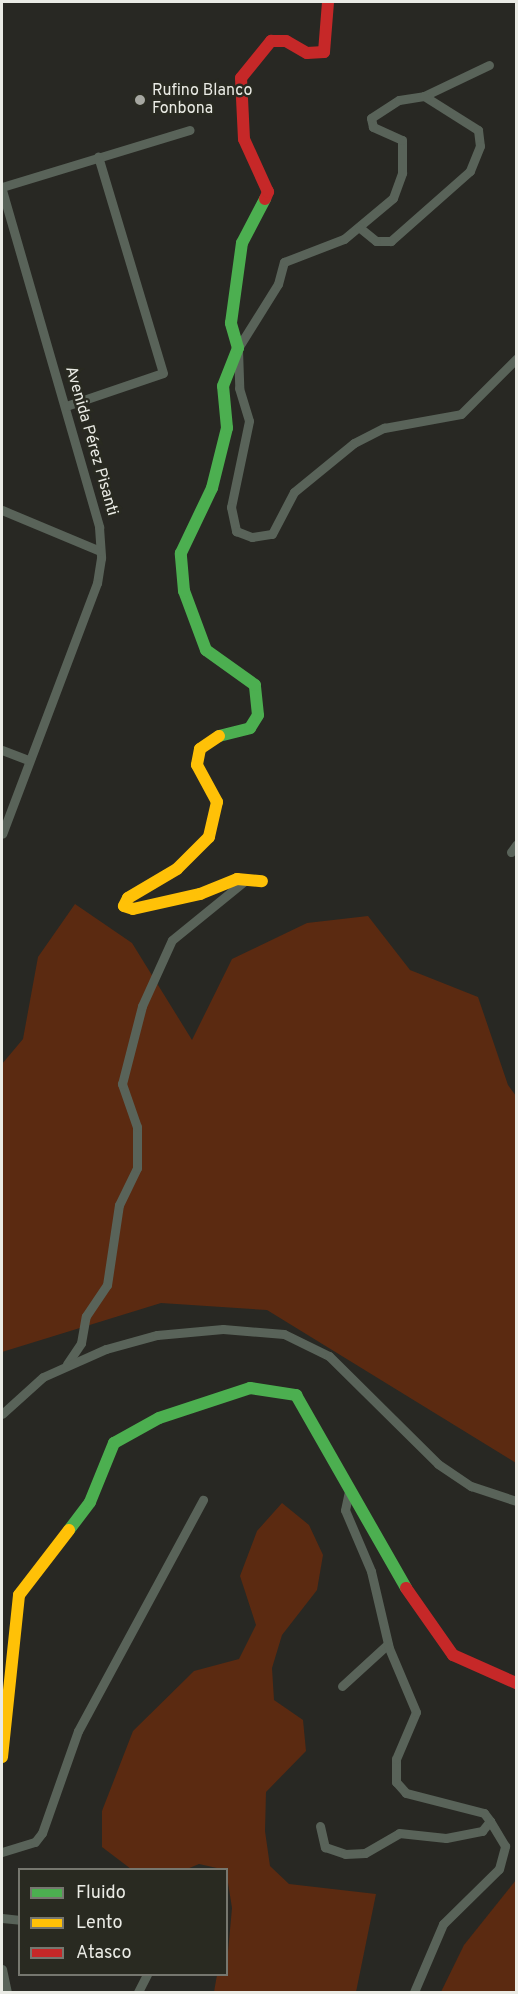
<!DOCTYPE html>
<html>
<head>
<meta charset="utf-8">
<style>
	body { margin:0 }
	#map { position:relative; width:518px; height:1994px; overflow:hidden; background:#282823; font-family:Overpass,sans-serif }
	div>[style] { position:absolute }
	.green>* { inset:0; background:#5b2a11 }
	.street>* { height:9px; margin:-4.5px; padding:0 4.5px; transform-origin:4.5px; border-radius:4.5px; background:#596359 }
	.fast>* { height:12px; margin:-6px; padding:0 6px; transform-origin:6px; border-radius:6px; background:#4caf50 }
	.slow>* { height:12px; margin:-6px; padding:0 6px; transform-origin:6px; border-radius:6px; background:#ffc107 }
	.jam>* { height:12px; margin:-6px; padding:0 6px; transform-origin:6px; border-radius:6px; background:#c62828 }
	.dots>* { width:16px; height:16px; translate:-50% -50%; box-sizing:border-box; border:3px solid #292a21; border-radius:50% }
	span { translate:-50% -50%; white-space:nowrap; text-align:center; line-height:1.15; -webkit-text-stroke:5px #292a21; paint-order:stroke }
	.poi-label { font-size:16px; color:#eaebe5 }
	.left { translate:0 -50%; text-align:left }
	.street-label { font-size:16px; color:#eaebe5 }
	.frame { position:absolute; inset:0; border:3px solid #eaebe5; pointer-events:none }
	.legend { position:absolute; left:18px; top:1868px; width:210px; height:108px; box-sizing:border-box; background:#292a21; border:2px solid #76776f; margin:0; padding:8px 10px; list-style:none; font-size:18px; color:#eaebe5 }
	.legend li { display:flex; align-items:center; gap:12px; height:30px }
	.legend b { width:30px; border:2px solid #76776f }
</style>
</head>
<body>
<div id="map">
	<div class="green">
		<div style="clip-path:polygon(75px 904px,132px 943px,192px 1040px,232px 959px,307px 923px,368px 916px,410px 970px,478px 997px,508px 1085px,516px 1096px,516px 1463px,267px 1310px,161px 1303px,2px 1352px,2px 1064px,23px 1039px,38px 957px)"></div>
		<div style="clip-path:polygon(282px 1503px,309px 1525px,323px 1555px,317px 1590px,282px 1635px,272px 1668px,274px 1700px,303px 1720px,306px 1751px,266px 1792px,265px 1831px,270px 1866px,289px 1884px,376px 1894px,356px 1992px,214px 1992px,217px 1975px,226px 1974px,232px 1908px,226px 1870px,199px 1864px,187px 1869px,131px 1869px,102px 1847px,102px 1811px,133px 1731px,194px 1671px,239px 1659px,256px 1625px,240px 1576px,257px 1531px)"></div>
		<div style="clip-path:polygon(516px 1880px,516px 1992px,441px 1992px,464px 1945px)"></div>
	</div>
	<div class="street">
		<div style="left:424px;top:96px;width:72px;rotate:-25.5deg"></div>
		<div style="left:2px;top:187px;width:196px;rotate:-16.9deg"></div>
		<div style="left:2px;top:190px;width:351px;rotate:73.9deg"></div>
		<div style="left:99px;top:527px;width:31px;rotate:86deg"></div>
		<div style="left:101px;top:558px;width:25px;rotate:99deg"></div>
		<div style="left:97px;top:583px;width:268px;rotate:110.7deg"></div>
		<div style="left:238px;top:348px;width:75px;rotate:-58deg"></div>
		<div style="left:278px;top:284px;width:23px;rotate:-75deg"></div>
		<div style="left:284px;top:262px;width:64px;rotate:-21deg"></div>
		<div style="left:344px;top:239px;width:64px;rotate:-39.9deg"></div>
		<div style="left:393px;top:198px;width:27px;rotate:-70deg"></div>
		<div style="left:402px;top:173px;width:33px;rotate:-90deg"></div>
		<div style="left:402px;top:140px;width:32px;rotate:-156deg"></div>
		<div style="left:373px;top:127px;width:9px;rotate:-103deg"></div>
		<div style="left:371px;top:118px;width:33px;rotate:-33deg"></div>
		<div style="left:399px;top:100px;width:25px;rotate:-9deg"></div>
		<div style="left:424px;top:96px;width:64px;rotate:32.2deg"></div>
		<div style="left:478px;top:130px;width:16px;rotate:83deg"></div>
		<div style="left:480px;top:146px;width:27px;rotate:112deg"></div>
		<div style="left:470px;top:171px;width:106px;rotate:138.5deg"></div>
		<div style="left:391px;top:241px;width:15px;rotate:180deg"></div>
		<div style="left:376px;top:241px;width:21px;rotate:-141deg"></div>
		<div style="left:238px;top:350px;width:38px;rotate:88deg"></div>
		<div style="left:239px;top:388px;width:34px;rotate:73deg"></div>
		<div style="left:249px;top:421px;width:88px;rotate:101.8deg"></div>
		<div style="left:231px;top:507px;width:25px;rotate:78deg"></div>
		<div style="left:236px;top:531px;width:17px;rotate:21deg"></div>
		<div style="left:252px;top:537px;width:20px;rotate:-9deg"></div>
		<div style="left:272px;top:534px;width:47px;rotate:-62.4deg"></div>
		<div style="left:294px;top:492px;width:77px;rotate:-39.2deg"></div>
		<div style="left:354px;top:443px;width:34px;rotate:-27deg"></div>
		<div style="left:384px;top:428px;width:78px;rotate:-10.3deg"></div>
		<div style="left:461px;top:414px;width:78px;rotate:-45deg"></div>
		<div style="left:66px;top:406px;width:102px;rotate:-18.8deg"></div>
		<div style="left:163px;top:373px;width:226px;rotate:-106.7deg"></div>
		<div style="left:2px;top:510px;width:106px;rotate:22.7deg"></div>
		<div style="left:2px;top:750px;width:28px;rotate:21deg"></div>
		<div style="left:511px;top:852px;width:9px;rotate:-54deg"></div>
		<div style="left:67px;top:1364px;width:25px;rotate:-56deg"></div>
		<div style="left:81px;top:1343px;width:27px;rotate:-80deg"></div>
		<div style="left:86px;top:1316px;width:37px;rotate:-56deg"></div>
		<div style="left:107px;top:1285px;width:81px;rotate:-81.5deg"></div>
		<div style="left:119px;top:1205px;width:41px;rotate:-64.1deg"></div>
		<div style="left:137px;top:1168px;width:41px;rotate:-90deg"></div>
		<div style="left:137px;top:1127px;width:46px;rotate:-109.2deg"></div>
		<div style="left:122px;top:1084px;width:81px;rotate:-75.6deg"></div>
		<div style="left:142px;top:1006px;width:72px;rotate:-65.6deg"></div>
		<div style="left:172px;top:940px;width:97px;rotate:-39.1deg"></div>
		<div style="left:2px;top:1414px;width:55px;rotate:-42.1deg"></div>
		<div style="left:43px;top:1377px;width:69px;rotate:-24deg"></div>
		<div style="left:106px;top:1349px;width:53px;rotate:-15.4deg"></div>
		<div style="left:157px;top:1335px;width:66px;rotate:-5.2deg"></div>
		<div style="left:223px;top:1329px;width:61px;rotate:4.7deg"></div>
		<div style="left:284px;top:1334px;width:50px;rotate:26.1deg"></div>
		<div style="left:329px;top:1356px;width:153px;rotate:44.7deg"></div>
		<div style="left:438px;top:1464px;width:40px;rotate:34deg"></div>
		<div style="left:471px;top:1486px;width:47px;rotate:18.4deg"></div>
		<div style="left:342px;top:1686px;width:62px;rotate:-42.4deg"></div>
		<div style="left:320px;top:1826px;width:22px;rotate:77deg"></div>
		<div style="left:325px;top:1847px;width:21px;rotate:19deg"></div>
		<div style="left:345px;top:1854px;width:20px;rotate:-3deg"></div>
		<div style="left:365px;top:1853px;width:39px;rotate:-30deg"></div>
		<div style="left:399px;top:1833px;width:47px;rotate:6.1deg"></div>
		<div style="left:446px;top:1838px;width:37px;rotate:-11deg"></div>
		<div style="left:482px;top:1831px;width:13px;rotate:-51deg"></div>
		<div style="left:490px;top:1821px;width:10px;rotate:-127deg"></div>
		<div style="left:484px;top:1813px;width:81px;rotate:-165.6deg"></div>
		<div style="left:406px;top:1793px;width:15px;rotate:-132deg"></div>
		<div style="left:396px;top:1782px;width:23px;rotate:-90deg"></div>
		<div style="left:396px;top:1759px;width:51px;rotate:-66.9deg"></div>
		<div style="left:416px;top:1712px;width:69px;rotate:-112.9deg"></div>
		<div style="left:389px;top:1648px;width:79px;rotate:-103.2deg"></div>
		<div style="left:371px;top:1571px;width:66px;rotate:-113.1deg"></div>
		<div style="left:345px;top:1510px;width:19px;rotate:-78deg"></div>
		<div style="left:2px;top:1852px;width:34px;rotate:-17deg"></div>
		<div style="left:35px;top:1842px;width:11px;rotate:-52deg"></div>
		<div style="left:42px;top:1833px;width:108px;rotate:-70.6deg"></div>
		<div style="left:78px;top:1731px;width:263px;rotate:-61.6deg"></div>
		<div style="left:2px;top:1918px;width:18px;rotate:6deg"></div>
		<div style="left:2px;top:1969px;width:24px;rotate:78deg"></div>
		<div style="left:138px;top:1992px;width:20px;rotate:-63deg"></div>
		<div style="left:414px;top:1992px;width:74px;rotate:-66.9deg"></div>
		<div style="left:443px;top:1924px;width:78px;rotate:-44.5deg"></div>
		<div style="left:499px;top:1869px;width:24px;rotate:-75deg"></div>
		<div style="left:505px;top:1846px;width:29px;rotate:-121deg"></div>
	</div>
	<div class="fast">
		<div style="left:219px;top:736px;width:32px;rotate:-14deg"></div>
		<div style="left:250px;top:728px;width:15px;rotate:-58deg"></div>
		<div style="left:258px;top:715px;width:30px;rotate:-96deg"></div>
		<div style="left:255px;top:685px;width:60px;rotate:-144.5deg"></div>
		<div style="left:206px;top:650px;width:63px;rotate:-110.4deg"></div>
		<div style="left:184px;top:591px;width:38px;rotate:-95deg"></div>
		<div style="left:181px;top:553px;width:72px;rotate:-64.5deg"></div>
		<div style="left:212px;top:488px;width:62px;rotate:-76deg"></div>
		<div style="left:227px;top:428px;width:42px;rotate:-95.4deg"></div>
		<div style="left:223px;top:386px;width:41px;rotate:-68.5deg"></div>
		<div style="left:238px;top:348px;width:26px;rotate:-106deg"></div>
		<div style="left:231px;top:323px;width:81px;rotate:-82.2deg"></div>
		<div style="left:242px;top:243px;width:50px;rotate:-62.4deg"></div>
		<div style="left:69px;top:1530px;width:35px;rotate:-53deg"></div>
		<div style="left:90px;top:1502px;width:64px;rotate:-67.9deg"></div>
		<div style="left:114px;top:1443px;width:51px;rotate:-29.1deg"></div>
		<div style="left:159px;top:1418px;width:96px;rotate:-18.2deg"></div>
		<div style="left:250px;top:1388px;width:47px;rotate:8.7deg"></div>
		<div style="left:296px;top:1395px;width:222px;rotate:60.3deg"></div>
	</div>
	<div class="slow">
		<div style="left:219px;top:736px;width:23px;rotate:146deg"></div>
		<div style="left:200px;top:749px;width:16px;rotate:101deg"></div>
		<div style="left:197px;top:765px;width:42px;rotate:61.6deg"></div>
		<div style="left:217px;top:802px;width:36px;rotate:103deg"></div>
		<div style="left:209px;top:837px;width:45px;rotate:135deg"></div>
		<div style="left:177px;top:869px;width:57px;rotate:149.4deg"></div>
		<div style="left:128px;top:898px;width:9px;rotate:117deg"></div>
		<div style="left:124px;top:906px;width:9px;rotate:18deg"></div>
		<div style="left:133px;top:909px;width:69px;rotate:-12.6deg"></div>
		<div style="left:200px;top:894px;width:40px;rotate:-22deg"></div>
		<div style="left:237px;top:879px;width:25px;rotate:5deg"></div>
		<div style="left:2px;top:1757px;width:163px;rotate:-84deg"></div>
		<div style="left:19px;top:1595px;width:82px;rotate:-52.4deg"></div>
	</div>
	<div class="jam">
		<div style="left:265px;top:199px;width:8px;rotate:-67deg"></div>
		<div style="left:268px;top:192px;width:58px;rotate:-114.4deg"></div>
		<div style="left:244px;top:139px;width:61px;rotate:-92.8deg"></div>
		<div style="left:241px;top:78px;width:48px;rotate:-51deg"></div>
		<div style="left:271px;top:41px;width:15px"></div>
		<div style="left:286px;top:41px;width:24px;rotate:30deg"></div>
		<div style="left:307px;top:53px;width:17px;rotate:-3deg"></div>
		<div style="left:324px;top:52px;width:50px;rotate:-85.4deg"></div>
		<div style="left:406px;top:1588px;width:82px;rotate:55deg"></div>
		<div style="left:453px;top:1655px;width:69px;rotate:24deg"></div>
	</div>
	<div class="dots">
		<div style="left:140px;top:100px;background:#a6a7a1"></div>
	</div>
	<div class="poi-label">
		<span class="left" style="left:152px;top:100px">Rufino Blanco<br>Fonbona</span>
	</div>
	<div class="street-label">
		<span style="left:91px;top:441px;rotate:74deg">Avenida Pérez Pisanti</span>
	</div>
	<div class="frame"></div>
	<ul class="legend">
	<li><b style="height:8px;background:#4caf50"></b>Fluido</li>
	<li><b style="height:8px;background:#ffc107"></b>Lento</li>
	<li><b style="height:8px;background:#c62828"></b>Atasco</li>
	</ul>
</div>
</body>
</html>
